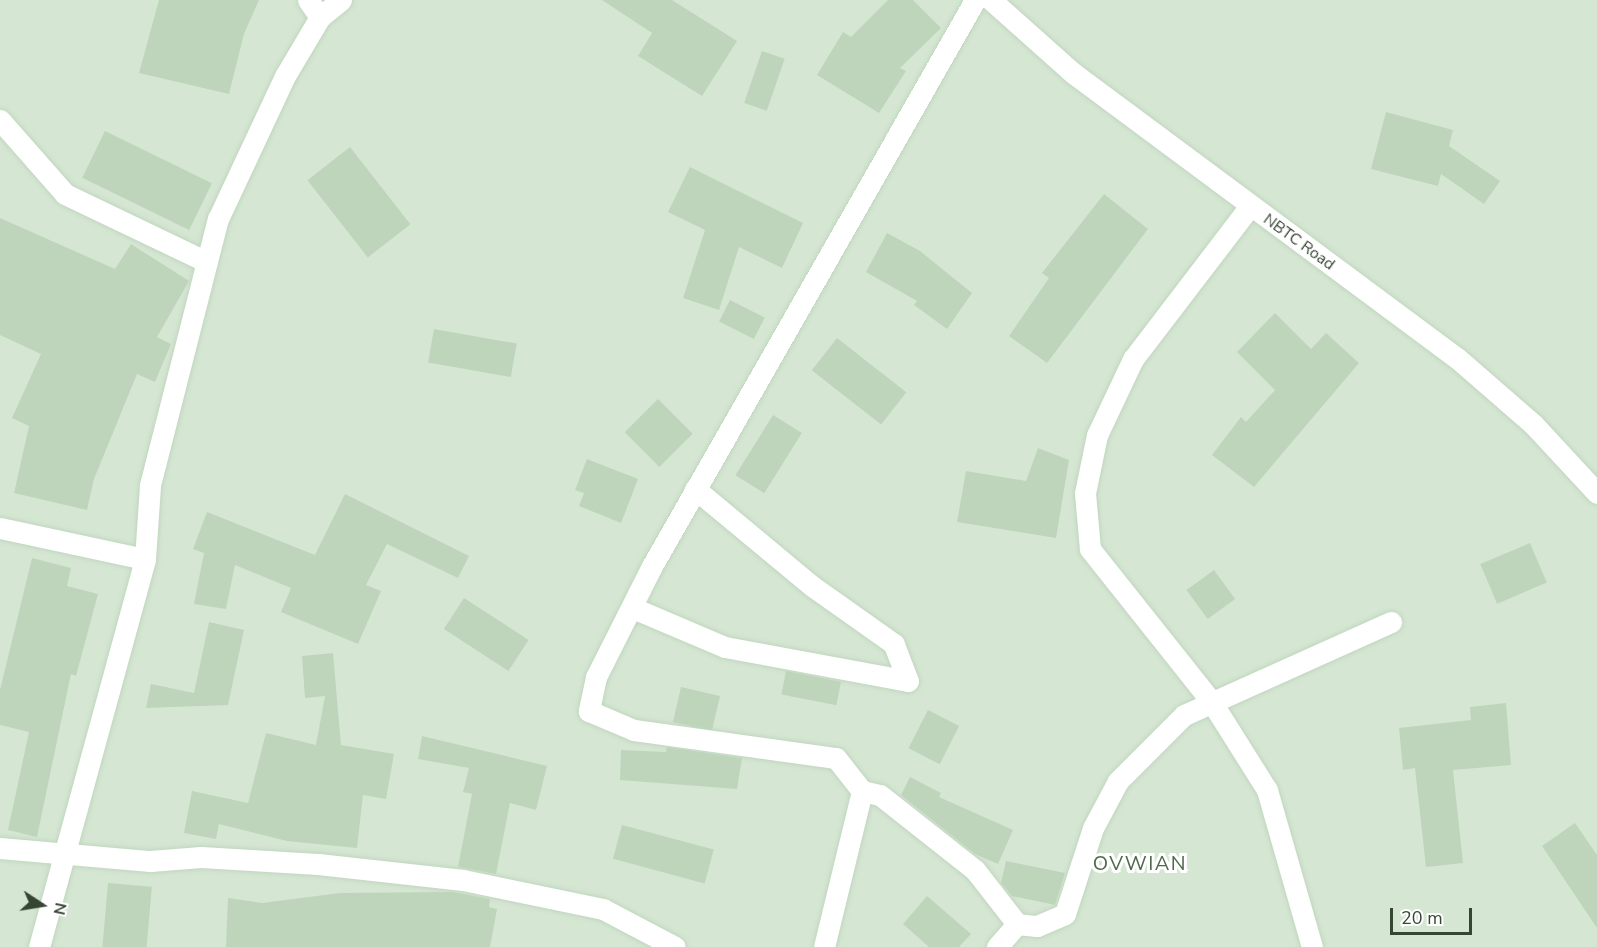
<!DOCTYPE html>
<html>
<head>
<meta charset="utf-8">
<style>
	body { margin:0 }
	#map { position:relative; width:1597px; height:947px; overflow:hidden; background:#e6f3e5; font-family:"Nunito Sans",sans-serif }
	div>[style] { position:absolute }
	.residential>* { inset:0; background:#d5e7d3; transform-origin:0 0 }
	.building>* { inset:0; background:#bed5bb; transform-origin:0 0 }
	.roads { filter:drop-shadow(0 0 2px #c1d6bf) drop-shadow(0 0 2px #c1d6bf) }
	.street>* { height:21px; margin:-10.5px; padding:0 10.5px; transform-origin:10.5px; border-radius:10.5px; background:#fff }
	span { translate:-50% -50%; white-space:nowrap; text-align:center; line-height:1.15; -webkit-text-stroke:6px #fff; paint-order:stroke }
	.street-label { font-size:16px; color:#374535 }
	.quarter-label { font-size:20px; color:#50684c; letter-spacing:1.5px }
	.north { position:absolute; left:12px; top:875px; width:60px; height:60px; -webkit-text-stroke:4px #fff; paint-order:stroke; rotate:102deg; font-size:16px; font-weight:700; line-height:24px; text-align:center; color:#374535 }
	.north::after { content:''; display:block; margin:auto; width:21px; height:27px; background:#374535; clip-path:polygon(50% 0,100% 100%,50% 72%,0 100%) }
	.scale { position:absolute; left:1390px; top:908px; width:82px; height:27px; box-sizing:border-box; border:3px solid #374535; border-top:0; padding-left:8px; font-size:18px; line-height:21px; white-space:nowrap; color:#374535; -webkit-text-stroke:4px #fff; paint-order:stroke }
</style>
</head>
<body>
<div id="map">
	<div class="residential">
		<div style="left:0;top:0;width:1597px;height:947px"></div>
	</div>
	<div class="building">
		<div style="clip-path:polygon(159px 0,259px 0,244px 34px,229px 94px,139px 73px)"></div>
		<div style="clip-path:polygon(602px 0,672px 0,737px 41px,702px 96px,638px 56px,652px 33px)"></div>
		<div style="clip-path:polygon(888px 0,913px 0,941px 28px,900px 68px,906px 71px,879px 113px,817px 75px,843px 32px,851px 37px)"></div>
		<div style="left:762px;top:51px;width:24px;height:55px;rotate:19deg"></div>
		<div style="clip-path:polygon(1386px 112px,1453px 130px,1449px 146px,1500px 181px,1484px 204px,1441px 174px,1438px 186px,1371px 169px)"></div>
		<div style="left:105px;top:131px;width:119px;height:52px;rotate:26deg"></div>
		<div style="left:350px;top:147px;width:98px;height:54px;rotate:52deg"></div>
		<div style="clip-path:polygon(690px 167px,803px 223px,782px 268px,739px 247px,719px 310px,683px 298px,705px 230px,668px 212px)"></div>
		<div style="clip-path:polygon(1104px 194px,1148px 229px,1047px 363px,1009px 336px,1049px 278px,1042px 273px)"></div>
		<div style="clip-path:polygon(0 218px,115px 269px,131px 244px,189px 281px,157px 337px,171px 344px,155px 382px,137px 374px,94px 479px,87px 510px,14px 493px,29px 426px,12px 418px,41px 354px,0 335px)"></div>
		<div style="clip-path:polygon(887px 233px,920px 251px,972px 293px,947px 329px,914px 305px,917px 301px,866px 272px)"></div>
		<div style="left:730px;top:300px;width:39px;height:24px;rotate:27deg"></div>
		<div style="clip-path:polygon(1275px 313px,1311px 349px,1326px 333px,1359px 363px,1254px 487px,1212px 455px,1241px 417px,1246px 422px,1275px 390px,1237px 352px)"></div>
		<div style="left:434px;top:329px;width:84px;height:34px;rotate:10deg"></div>
		<div style="left:837px;top:338px;width:88px;height:41px;rotate:38deg"></div>
		<div style="left:658px;top:399px;width:49px;height:47px;rotate:45deg"></div>
		<div style="left:773px;top:415px;width:34px;height:71px;rotate:32deg"></div>
		<div style="clip-path:polygon(1038px 448px,1069px 460px,1056px 538px,957px 522px,966px 471px,1026px 481px)"></div>
		<div style="clip-path:polygon(587px 459px,638px 479px,621px 523px,579px 506px,584px 493px,575px 490px)"></div>
		<div style="clip-path:polygon(345px 494px,469px 556px,458px 578px,387px 544px,366px 585px,381px 591px,358px 644px,281px 612px,291px 588px,235px 565px,226px 609px,194px 604px,204px 553px,193px 549px,207px 512px,315px 555px)"></div>
		<div style="left:1530px;top:543px;width:43px;height:54px;rotate:67deg"></div>
		<div style="clip-path:polygon(32px 558px,71px 568px,67px 586px,98px 594px,76px 676px,71px 674px,37px 837px,8px 830px,29px 732px,0 725px,0 690px)"></div>
		<div style="left:1214px;top:570px;width:36px;height:34px;rotate:54deg"></div>
		<div style="left:464px;top:598px;width:77px;height:37px;rotate:33deg"></div>
		<div style="clip-path:polygon(209px 622px,244px 630px,228px 705px,146px 708px,151px 684px,194px 693px)"></div>
		<div style="clip-path:polygon(333px 653px,341px 745px,394px 754px,386px 799px,363px 795px,357px 848px,287px 841px,219px 824px,216px 839px,184px 833px,192px 791px,248px 803px,266px 733px,316px 745px,325px 696px,305px 698px,302px 656px)"></div>
		<div style="left:786px;top:671px;width:56px;height:24px;rotate:11deg"></div>
		<div style="left:681px;top:687px;width:40px;height:36px;rotate:13deg"></div>
		<div style="clip-path:polygon(1506px 703px,1511px 765px,1453px 770px,1463px 863px,1426px 867px,1415px 768px,1403px 770px,1399px 728px,1471px 720px,1470px 707px)"></div>
		<div style="left:928px;top:710px;width:35px;height:43px;rotate:27deg"></div>
		<div style="clip-path:polygon(422px 736px,547px 766px,536px 810px,510px 803px,496px 874px,458px 867px,472px 794px,463px 792px,469px 768px,418px 759px)"></div>
		<div style="clip-path:polygon(667px 747px,742px 758px,737px 789px,620px 780px,621px 750px,666px 752px)"></div>
		<div style="clip-path:polygon(910px 777px,941px 793px,939px 797px,1013px 830px,998px 864px,975px 854px,901px 795px)"></div>
		<div style="clip-path:polygon(1575px 823px,1597px 855px,1597px 928px,1542px 846px)"></div>
		<div style="left:622px;top:825px;width:95px;height:35px;rotate:15deg"></div>
		<div style="clip-path:polygon(1006px 861px,1065px 873px,1055px 905px,1012px 896px,1001px 883px)"></div>
		<div style="left:108px;top:883px;width:44px;height:64px;rotate:5deg"></div>
		<div style="clip-path:polygon(453px 892px,490px 899px,489px 907px,497px 909px,490px 947px,226px 947px,228px 898px,262px 903px,340px 893px)"></div>
		<div style="clip-path:polygon(927px 896px,971px 934px,959px 947px,929px 947px,903px 924px)"></div>
	</div>
	<div class="roads">
		<div class="street">
			<div style="left:308px;top:0;width:21px;rotate:55deg"></div>
			<div style="left:975px;top:0;width:652px;rotate:119.71deg"></div>
			<div style="left:652px;top:566px;width:124px;rotate:116.8deg"></div>
			<div style="left:596px;top:677px;width:35px;rotate:102deg"></div>
			<div style="left:589px;top:711px;width:49px;rotate:22.9deg"></div>
			<div style="left:634px;top:730px;width:204px;rotate:7.9deg"></div>
			<div style="left:836px;top:758px;width:42px;rotate:51.8deg"></div>
			<div style="left:862px;top:791px;width:18px;rotate:13deg"></div>
			<div style="left:880px;top:795px;width:121px;rotate:38.3deg"></div>
			<div style="left:975px;top:870px;width:68px;rotate:52.1deg"></div>
			<div style="left:1017px;top:924px;width:20px;rotate:6deg"></div>
			<div style="left:1037px;top:926px;width:30px;rotate:-23deg"></div>
			<div style="left:1065px;top:914px;width:90px;rotate:-72deg"></div>
			<div style="left:1093px;top:828px;width:53px;rotate:-62deg"></div>
			<div style="left:1118px;top:781px;width:93px;rotate:-45deg"></div>
			<div style="left:1184px;top:715px;width:227px;rotate:-24.2deg"></div>
			<div style="left:991px;top:0;width:110px;rotate:41.7deg"></div>
			<div style="left:1073px;top:73px;width:478px;rotate:36.6deg"></div>
			<div style="left:1457px;top:358px;width:101px;rotate:41deg"></div>
			<div style="left:1533px;top:424px;width:94px;rotate:47.2deg"></div>
			<div style="left:0;top:120px;width:98px;rotate:48.7deg"></div>
			<div style="left:65px;top:194px;width:157px;rotate:25.6deg"></div>
			<div style="left:1250px;top:206px;width:193px;rotate:127.4deg"></div>
			<div style="left:1133px;top:359px;width:84px;rotate:115.3deg"></div>
			<div style="left:1097px;top:435px;width:59px;rotate:101.7deg"></div>
			<div style="left:1085px;top:493px;width:56px;rotate:84.9deg"></div>
			<div style="left:1090px;top:549px;width:194px;rotate:51.5deg"></div>
			<div style="left:1211px;top:701px;width:105px;rotate:57.8deg"></div>
			<div style="left:1267px;top:790px;width:163px;rotate:74deg"></div>
			<div style="left:0;top:528px;width:148px;rotate:12.1deg"></div>
			<div style="left:633px;top:608px;width:100px;rotate:23deg"></div>
			<div style="left:725px;top:647px;width:186px;rotate:10.5deg"></div>
			<div style="left:908px;top:681px;width:40px;rotate:-111deg"></div>
			<div style="left:894px;top:644px;width:100px;rotate:-144.7deg"></div>
			<div style="left:812px;top:586px;width:152px;rotate:-140.3deg"></div>
			<div style="left:0;top:848px;width:151px;rotate:5deg"></div>
			<div style="left:150px;top:861px;width:51px;rotate:-4.5deg"></div>
			<div style="left:201px;top:857px;width:117px;rotate:3.4deg"></div>
			<div style="left:318px;top:864px;width:146px;rotate:6.3deg"></div>
			<div style="left:463px;top:880px;width:143px;rotate:11.7deg"></div>
			<div style="left:603px;top:909px;width:81px;rotate:27.8deg"></div>
			<div style="left:39px;top:947px;width:402px;rotate:-74.7deg"></div>
			<div style="left:145px;top:559px;width:74px;rotate:-86.1deg"></div>
			<div style="left:150px;top:485px;width:275px;rotate:-75.7deg"></div>
			<div style="left:218px;top:219px;width:158px;rotate:-64.9deg"></div>
			<div style="left:285px;top:76px;width:69px;rotate:-59.3deg"></div>
			<div style="left:320px;top:17px;width:27px;rotate:-39deg"></div>
			<div style="left:824px;top:947px;width:161px;rotate:-76.3deg"></div>
			<div style="left:997px;top:947px;width:30px;rotate:-49deg"></div>
		</div>
	</div>
	<div class="street-label">
		<span style="left:1299px;top:242px;rotate:36deg">NBTC Road</span>
	</div>
	<div class="quarter-label">
		<span style="left:1140px;top:863px">OVWIAN</span>
	</div>
	<div class="north">N</div>
	<div class="scale">20 m</div>
</div>
</body>
</html>
